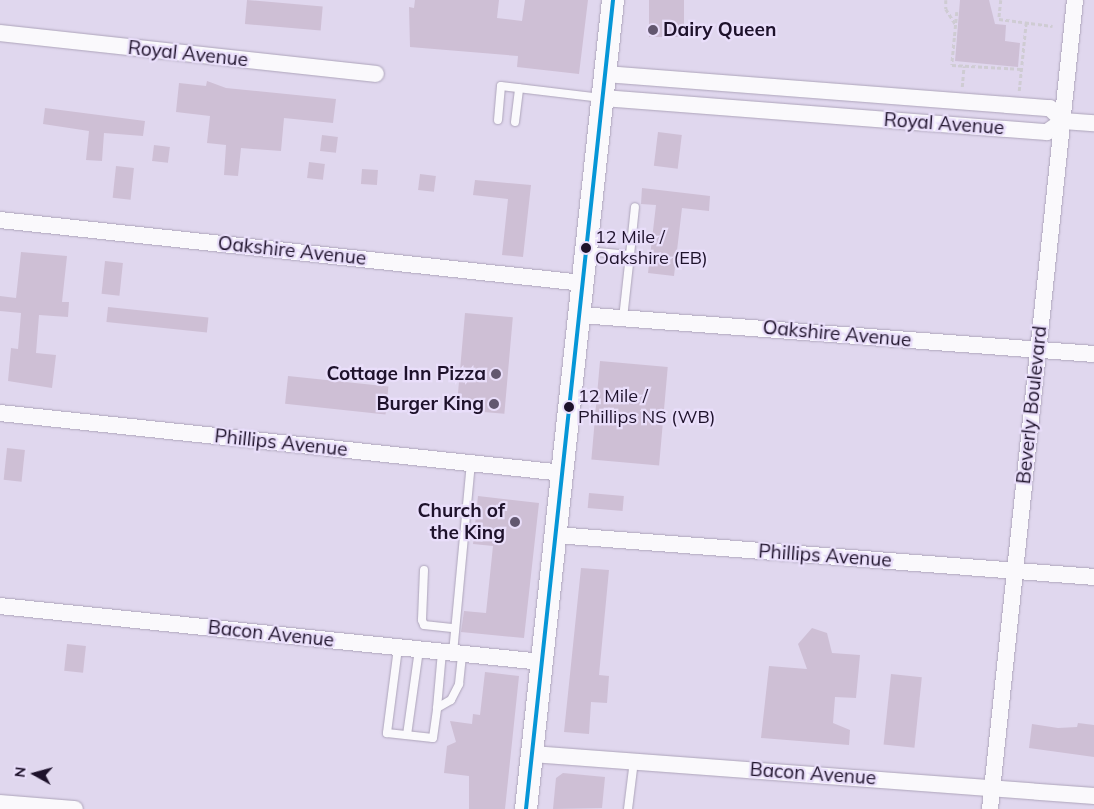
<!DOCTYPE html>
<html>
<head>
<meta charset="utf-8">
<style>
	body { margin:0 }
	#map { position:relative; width:1094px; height:809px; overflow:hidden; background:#e0d7ee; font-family:Mulish,sans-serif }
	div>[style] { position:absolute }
	.building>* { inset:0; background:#cebfd5; transform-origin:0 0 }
	.path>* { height:2.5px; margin-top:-1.25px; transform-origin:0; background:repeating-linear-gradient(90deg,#cfccd3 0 4px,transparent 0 6.5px) }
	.roads { filter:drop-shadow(0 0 1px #ada4ba) drop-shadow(0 0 1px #ada4ba) }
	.service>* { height:8px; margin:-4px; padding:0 4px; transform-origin:4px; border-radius:4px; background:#faf9fc }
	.minor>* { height:16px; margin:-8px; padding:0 8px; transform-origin:8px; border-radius:8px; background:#faf9fc }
	.secondary>* { height:22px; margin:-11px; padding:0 11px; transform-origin:11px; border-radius:11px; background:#faf9fc }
	.bus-1>* { height:4px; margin:-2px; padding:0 2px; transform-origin:2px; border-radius:2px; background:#0696d7 }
	.dots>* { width:14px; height:14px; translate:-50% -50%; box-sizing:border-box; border:2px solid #e9defa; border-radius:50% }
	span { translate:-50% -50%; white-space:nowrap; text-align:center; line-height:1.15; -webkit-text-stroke:4.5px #e9defa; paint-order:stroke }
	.bus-label { font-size:18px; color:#1e122b }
	.left { translate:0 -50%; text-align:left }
	.poi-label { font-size:19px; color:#1e122b; font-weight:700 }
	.right { translate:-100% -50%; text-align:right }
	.street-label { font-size:19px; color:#1e122b }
	.north { position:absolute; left:10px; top:749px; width:50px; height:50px; -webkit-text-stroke:4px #e9defa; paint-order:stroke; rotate:277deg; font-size:14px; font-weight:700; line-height:20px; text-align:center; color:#1e122b }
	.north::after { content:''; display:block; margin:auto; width:18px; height:22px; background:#1e122b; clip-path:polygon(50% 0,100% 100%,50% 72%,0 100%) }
</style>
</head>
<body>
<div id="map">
	<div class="building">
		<div style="left:247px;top:0;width:76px;height:24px;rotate:5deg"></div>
		<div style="clip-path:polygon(415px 0,499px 0,497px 18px,522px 21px,525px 0,588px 0,579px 74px,517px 67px,518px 56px,410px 47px,409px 7px,414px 8px)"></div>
		<div style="left:649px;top:0;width:35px;height:37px"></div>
		<div style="clip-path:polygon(960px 0,989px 0,995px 24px,1006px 25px,1005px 41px,1020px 43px,1018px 67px,955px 61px)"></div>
		<div style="clip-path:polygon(207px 81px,226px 88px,336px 99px,333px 123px,284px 118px,281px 151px,241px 148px,238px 176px,224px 175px,226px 145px,207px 143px,210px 116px,176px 112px,179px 83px,206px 86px)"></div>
		<div style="clip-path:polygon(45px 108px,145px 121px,143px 136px,104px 133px,102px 161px,86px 160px,89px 131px,43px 124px)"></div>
		<div style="left:658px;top:132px;width:24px;height:34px;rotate:7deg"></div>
		<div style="left:322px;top:135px;width:16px;height:16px;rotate:7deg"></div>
		<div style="left:154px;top:145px;width:16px;height:16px;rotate:7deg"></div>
		<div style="left:309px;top:162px;width:16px;height:16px;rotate:7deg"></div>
		<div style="left:116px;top:166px;width:18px;height:32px;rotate:6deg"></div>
		<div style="left:362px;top:169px;width:16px;height:15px;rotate:4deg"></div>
		<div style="left:420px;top:174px;width:16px;height:16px;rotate:7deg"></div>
		<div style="clip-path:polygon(475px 180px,531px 185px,523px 257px,502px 255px,508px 199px,473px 195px)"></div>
		<div style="clip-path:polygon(642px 188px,710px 196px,709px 211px,682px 208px,674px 276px,648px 273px,656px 205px,641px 204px)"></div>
		<div style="clip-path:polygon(21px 252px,67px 256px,62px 302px,69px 302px,68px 317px,39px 315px,36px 353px,56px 355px,52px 388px,8px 381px,11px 348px,18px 349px,21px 313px,0 311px,0 296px,16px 298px)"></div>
		<div style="left:105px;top:261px;width:18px;height:33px;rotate:6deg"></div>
		<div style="left:108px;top:307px;width:101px;height:15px;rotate:6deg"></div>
		<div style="left:465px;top:313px;width:48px;height:97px;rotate:5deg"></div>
		<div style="left:600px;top:361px;width:68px;height:99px;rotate:5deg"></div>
		<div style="left:288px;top:376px;width:101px;height:28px;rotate:6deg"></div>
		<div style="left:7px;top:448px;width:18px;height:32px;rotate:6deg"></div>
		<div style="left:589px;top:493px;width:35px;height:15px;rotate:5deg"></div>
		<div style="clip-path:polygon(478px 496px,539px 503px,524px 638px,461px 632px,464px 611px,486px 613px,493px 546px,473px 544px)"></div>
		<div style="clip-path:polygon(581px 568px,609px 570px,599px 675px,609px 676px,607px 703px,591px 702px,589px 734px,564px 732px)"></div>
		<div style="clip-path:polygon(812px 628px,827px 633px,832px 653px,860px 655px,856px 698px,835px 697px,833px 723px,850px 730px,849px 745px,761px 738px,769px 666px,807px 669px,798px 644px)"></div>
		<div style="left:67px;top:644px;width:19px;height:27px;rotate:6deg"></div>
		<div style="clip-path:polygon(485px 672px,519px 676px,505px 809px,469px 809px,469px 776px,444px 773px,447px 746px,456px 742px,450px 721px,472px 724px,473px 714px,480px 715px)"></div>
		<div style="left:891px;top:674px;width:31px;height:71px;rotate:6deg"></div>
		<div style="clip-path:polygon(1078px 723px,1094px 725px,1094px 757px,1029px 748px,1032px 724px,1058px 728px,1077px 727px)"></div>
		<div style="clip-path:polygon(563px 773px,605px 777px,602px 808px,553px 809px,556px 778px)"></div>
	</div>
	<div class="path">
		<div style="left:946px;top:0;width:9px;rotate:90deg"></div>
		<div style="left:946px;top:9px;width:19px;rotate:58deg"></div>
		<div style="left:1001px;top:0;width:19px;rotate:96deg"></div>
		<div style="left:999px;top:19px;width:54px;rotate:7.4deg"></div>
		<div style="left:957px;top:12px;width:53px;rotate:95.4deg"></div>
		<div style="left:952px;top:65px;width:69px;rotate:3.3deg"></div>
		<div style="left:962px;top:87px;width:21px;rotate:-85deg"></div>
		<div style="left:1019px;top:91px;width:69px;rotate:-84.2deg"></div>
	</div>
	<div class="roads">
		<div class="service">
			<div style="left:498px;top:120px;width:34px;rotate:-85deg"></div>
			<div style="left:501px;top:86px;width:101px;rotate:6.8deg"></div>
			<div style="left:515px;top:122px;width:34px;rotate:-83deg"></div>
			<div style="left:587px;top:251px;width:43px;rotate:5.3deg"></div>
			<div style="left:630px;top:255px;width:63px;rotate:96.3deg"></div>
			<div style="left:630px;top:255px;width:48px;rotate:-84.1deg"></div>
			<div style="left:424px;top:570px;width:50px;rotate:92.3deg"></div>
			<div style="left:422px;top:620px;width:5px;rotate:68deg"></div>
			<div style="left:424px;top:625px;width:28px;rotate:6deg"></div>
			<div style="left:398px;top:648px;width:86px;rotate:97.4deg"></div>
			<div style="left:387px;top:733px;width:46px;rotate:6.2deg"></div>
			<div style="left:433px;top:738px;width:30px;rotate:-82deg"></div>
			<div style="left:437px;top:708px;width:16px;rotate:-30deg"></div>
			<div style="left:451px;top:700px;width:18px;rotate:-63deg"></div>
			<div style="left:459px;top:684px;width:30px;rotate:-84deg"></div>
			<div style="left:453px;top:653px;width:191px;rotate:-84.6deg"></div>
			<div style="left:437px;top:708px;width:56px;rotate:-84.9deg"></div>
			<div style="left:407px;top:735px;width:86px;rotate:-82deg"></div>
			<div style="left:628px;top:809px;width:48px;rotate:-82.9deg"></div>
		</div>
		<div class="minor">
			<div style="left:0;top:33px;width:378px;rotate:6.2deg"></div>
			<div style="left:605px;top:74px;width:446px;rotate:4.4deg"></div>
			<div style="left:1050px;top:108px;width:18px;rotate:45deg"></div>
			<div style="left:603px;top:98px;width:445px;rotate:4.4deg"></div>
			<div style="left:1047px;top:132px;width:19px;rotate:-35deg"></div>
			<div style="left:1063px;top:121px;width:31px;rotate:4deg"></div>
			<div style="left:0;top:220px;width:586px;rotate:6.17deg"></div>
			<div style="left:580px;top:315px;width:515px;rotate:4.34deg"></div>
			<div style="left:0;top:413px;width:566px;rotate:6.08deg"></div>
			<div style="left:556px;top:535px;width:540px;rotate:4.46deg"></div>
			<div style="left:0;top:606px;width:545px;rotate:5.9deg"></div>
			<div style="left:532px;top:754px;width:564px;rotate:4.27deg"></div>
			<div style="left:0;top:803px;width:75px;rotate:4.6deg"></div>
			<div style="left:990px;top:809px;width:813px;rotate:-84deg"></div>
		</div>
		<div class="secondary">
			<div style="left:526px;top:809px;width:814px;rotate:-83.86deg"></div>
		</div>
	</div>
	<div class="bus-1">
		<div style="left:526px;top:809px;width:814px;rotate:-83.86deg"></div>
	</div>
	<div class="dots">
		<div style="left:653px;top:30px;background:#62576f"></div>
		<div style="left:586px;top:248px;background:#1e122b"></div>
		<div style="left:496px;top:374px;background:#62576f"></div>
		<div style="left:494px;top:404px;background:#62576f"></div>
		<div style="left:569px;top:407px;background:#1e122b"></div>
		<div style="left:515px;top:522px;background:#62576f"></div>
	</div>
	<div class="bus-label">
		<span class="left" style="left:595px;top:248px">12 Mile /<br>Oakshire (EB)</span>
		<span class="left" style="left:578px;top:407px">12 Mile /<br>Phillips NS (WB)</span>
	</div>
	<div class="poi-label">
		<span class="left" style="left:663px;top:30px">Dairy Queen</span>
		<span class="right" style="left:486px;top:374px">Cottage Inn Pizza</span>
		<span class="right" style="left:484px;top:404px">Burger King</span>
		<span class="right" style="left:505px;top:522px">Church of<br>the King</span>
	</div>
	<div class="street-label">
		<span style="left:188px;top:54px;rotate:6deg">Royal Avenue</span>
		<span style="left:944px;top:124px;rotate:4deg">Royal Avenue</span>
		<span style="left:292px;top:251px;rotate:6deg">Oakshire Avenue</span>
		<span style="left:837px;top:334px;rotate:5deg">Oakshire Avenue</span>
		<span style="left:1032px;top:405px;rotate:-84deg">Beverly Boulevard</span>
		<span style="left:281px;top:443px;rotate:6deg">Phillips Avenue</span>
		<span style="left:825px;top:556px;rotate:4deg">Phillips Avenue</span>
		<span style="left:271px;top:634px;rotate:6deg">Bacon Avenue</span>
		<span style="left:813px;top:774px;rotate:4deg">Bacon Avenue</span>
	</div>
	<div class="north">N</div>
</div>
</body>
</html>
